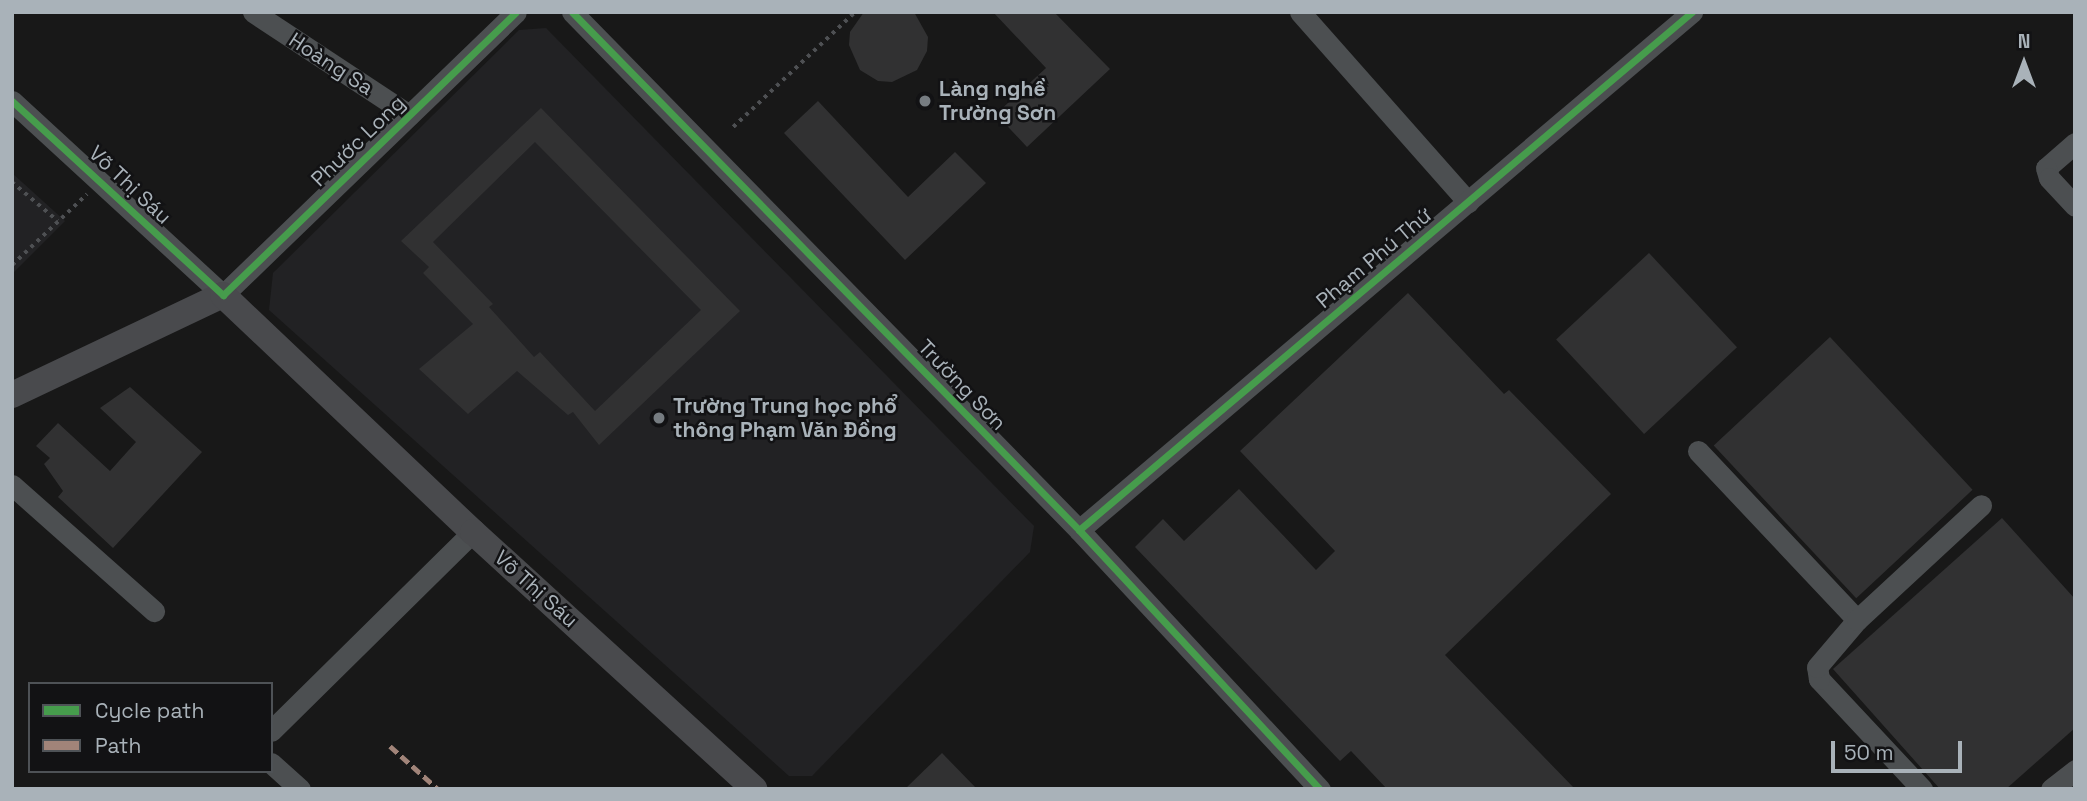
<!DOCTYPE html>
<html>
<head>
<meta charset="utf-8">
<style>
	body { margin:0 }
	#map { position:relative; width:2087px; height:801px; overflow:hidden; background:#181818; font-family:"Space Grotesk",sans-serif }
	div>[style] { position:absolute }
	.built>* { inset:0; background:#222224 }
	.building>* { inset:0; background:#313132; transform-origin:0 0 }
	.path>* { height:3.5px; margin-top:-1.75px; transform-origin:0; background:repeating-linear-gradient(90deg,#4e5053 0 3.5px,transparent 0 8.5px) }
	.minor>* { height:21px; margin:-10.5px; padding:0 10.5px; transform-origin:10.5px; border-radius:10.5px; background:#4c4f51 }
	.major>* { height:26px; margin:-13px; padding:0 13px; transform-origin:13px; border-radius:13px; background:#494a4d }
	.quiet>* { height:5px; margin-top:-2.5px; transform-origin:0; background:repeating-linear-gradient(90deg,#a18479 0 10px,transparent 0 15px) }
	.cycleway>* { height:7px; margin:-3.5px; padding:0 3.5px; transform-origin:3.5px; border-radius:3.5px; background:#469c4c }
	.dots>* { width:19px; height:19px; translate:-50% -50%; box-sizing:border-box; border:4px solid #121214; border-radius:50% }
	span { translate:-50% -50%; white-space:nowrap; text-align:center; line-height:1.15; -webkit-text-stroke:5px #121214; paint-order:stroke }
	.street-label { font-size:21px; color:#a9b2b9 }
	.poi-label { font-size:21px; color:#a9b2b9; font-weight:700 }
	.left { translate:0 -50%; text-align:left }
	.frame { position:absolute; inset:0; border:14px solid #a9b2b9; pointer-events:none }
	.legend { position:absolute; left:28px; top:682px; width:245px; height:91px; box-sizing:border-box; background:#121214; border:2px solid #4e5256; margin:0; padding:9px 12px; list-style:none; font-size:21px; color:#a9b2b9 }
	.legend li { display:flex; align-items:center; gap:14px; height:35px }
	.legend b { width:35px; border:2px solid #4e5256 }
	.north { position:absolute; left:1989px; top:28px; width:70px; height:70px; -webkit-text-stroke:5px #121214; paint-order:stroke; rotate:0deg; font-size:19px; font-weight:700; line-height:28px; text-align:center; color:#a9b2b9 }
	.north::after { content:''; display:block; margin:auto; width:24px; height:32px; background:#a9b2b9; clip-path:polygon(50% 0,100% 100%,50% 72%,0 100%) }
	.scale { position:absolute; left:1831px; top:741px; width:131px; height:32px; box-sizing:border-box; border:4px solid #a9b2b9; border-top:0; padding-left:9px; font-size:21px; line-height:24px; white-space:nowrap; color:#a9b2b9; -webkit-text-stroke:5px #121214; paint-order:stroke }
</style>
</head>
<body>
<div id="map">
	<div class="built">
		<div style="clip-path:polygon(546px 28px,1034px 526px,1030px 552px,812px 776px,789px 776px,269px 310px,273px 273px,519px 30px)"></div>
		<div style="clip-path:polygon(12px 173px,65px 221px,12px 274px)"></div>
	</div>
	<div class="building">
		<div style="clip-path:polygon(864px 12px,914px 12px,928px 37px,927px 51px,917px 70px,892px 82px,878px 81px,860px 70px,849px 45px,850px 32px)"></div>
		<div style="clip-path:polygon(993px 12px,1054px 12px,1110px 69px,1027px 147px,996px 114px,1046px 68px)"></div>
		<div style="clip-path:polygon(818px 101px,908px 197px,955px 152px,986px 183px,905px 260px,784px 133px)"></div>
		<div style="clip-path:polygon(evenodd,541px 108px,740px 311px,599px 445px,573px 412px,568px 415px,517px 371px,468px 414px,419px 369px,473px 324px,423px 273px,429px 267px,401px 241px,541px 108px,535px 142px,701px 310px,595px 411px,540px 352px,534px 357px,489px 307px,493px 304px,433px 242px,535px 142px)"></div>
		<div style="left:1649px;top:253px;width:129px;height:127px;rotate:47deg"></div>
		<div style="clip-path:polygon(1408px 293px,1504px 394px,1509px 390px,1611px 494px,1445px 655px,1575px 789px,1387px 789px,1351px 751px,1340px 761px,1135px 547px,1163px 519px,1184px 541px,1239px 489px,1316px 570px,1335px 551px,1240px 451px)"></div>
		<div style="left:1830px;top:337px;width:209px;height:159px;rotate:47deg"></div>
		<div style="clip-path:polygon(130px 387px,202px 452px,113px 548px,58px 497px,63px 491px,44px 464px,50px 458px,36px 446px,58px 423px,110px 471px,136px 442px,100px 408px)"></div>
		<div style="clip-path:polygon(2002px 518px,2075px 599px,2075px 728px,2006px 789px,1940px 789px,1833px 669px)"></div>
		<div style="clip-path:polygon(942px 753px,977px 789px,905px 789px)"></div>
	</div>
	<div class="path">
		<div style="left:733px;top:127px;width:168px;rotate:-43.3deg"></div>
		<div style="left:12px;top:182px;width:60px;rotate:40.3deg"></div>
		<div style="left:12px;top:265px;width:103px;rotate:-43.4deg"></div>
	</div>
	<div class="minor">
		<div style="left:253px;top:12px;width:187px;rotate:33.4deg"></div>
		<div style="left:572px;top:12px;width:725px;rotate:45.61deg"></div>
		<div style="left:1079px;top:530px;width:354px;rotate:47.1deg"></div>
		<div style="left:1300px;top:12px;width:254px;rotate:48.5deg"></div>
		<div style="left:12px;top:101px;width:287px;rotate:42.6deg"></div>
		<div style="left:223px;top:295px;width:407px;rotate:-44deg"></div>
		<div style="left:2075px;top:143px;width:38px;rotate:139deg"></div>
		<div style="left:2046px;top:168px;width:10px;rotate:73deg"></div>
		<div style="left:2049px;top:178px;width:38px;rotate:47deg"></div>
		<div style="left:1698px;top:451px;width:232px;rotate:46.7deg"></div>
		<div style="left:12px;top:485px;width:190px;rotate:41.6deg"></div>
		<div style="left:1079px;top:530px;width:803px;rotate:-40.2deg"></div>
		<div style="left:271px;top:731px;width:284px;rotate:-44.6deg"></div>
		<div style="left:271px;top:763px;width:39px;rotate:42deg"></div>
		<div style="left:1922px;top:789px;width:151px;rotate:-133.1deg"></div>
		<div style="left:1819px;top:679px;width:12px;rotate:-99deg"></div>
		<div style="left:1817px;top:667px;width:62px;rotate:-49.6deg"></div>
		<div style="left:1857px;top:620px;width:169px;rotate:-42.8deg"></div>
		<div style="left:2051px;top:789px;width:31px;rotate:-38deg"></div>
	</div>
	<div class="major">
		<div style="left:12px;top:395px;width:233px;rotate:-25.4deg"></div>
		<div style="left:223px;top:295px;width:344px;rotate:43.5deg"></div>
		<div style="left:473px;top:532px;width:381px;rotate:42.4deg"></div>
	</div>
	<div class="quiet">
		<div style="left:390px;top:746px;width:64px;rotate:41.9deg"></div>
	</div>
	<div class="cycleway">
		<div style="left:572px;top:12px;width:725px;rotate:45.61deg"></div>
		<div style="left:1079px;top:530px;width:354px;rotate:47.1deg"></div>
		<div style="left:12px;top:101px;width:287px;rotate:42.6deg"></div>
		<div style="left:223px;top:295px;width:407px;rotate:-44deg"></div>
		<div style="left:1079px;top:530px;width:803px;rotate:-40.2deg"></div>
	</div>
	<div class="dots">
		<div style="left:925px;top:101px;background:#767c81"></div>
		<div style="left:659px;top:418px;background:#767c81"></div>
	</div>
	<div class="street-label">
		<span style="left:331px;top:64px;rotate:33deg">Hoàng Sa</span>
		<span style="left:358px;top:141px;rotate:-44deg">Phước Long</span>
		<span style="left:130px;top:185px;rotate:43deg">Võ Thị Sáu</span>
		<span style="left:1374px;top:258px;rotate:-40deg">Phạm Phú Thứ</span>
		<span style="left:962px;top:385px;rotate:46deg">Trường Sơn</span>
		<span style="left:536px;top:589px;rotate:42deg">Võ Thị Sáu</span>
	</div>
	<div class="poi-label">
		<span class="left" style="left:939px;top:101px">Làng nghề<br>Trường Sơn</span>
		<span class="left" style="left:673px;top:418px">Trường Trung học phổ<br>thông Phạm Văn Đồng</span>
	</div>
	<div class="frame"></div>
	<ul class="legend">
	<li><b style="height:9px;background:#469c4c"></b>Cycle path</li>
	<li><b style="height:9px;background:#a18479"></b>Path</li>
	</ul>
	<div class="north">N</div>
	<div class="scale">50 m</div>
</div>
</body>
</html>
